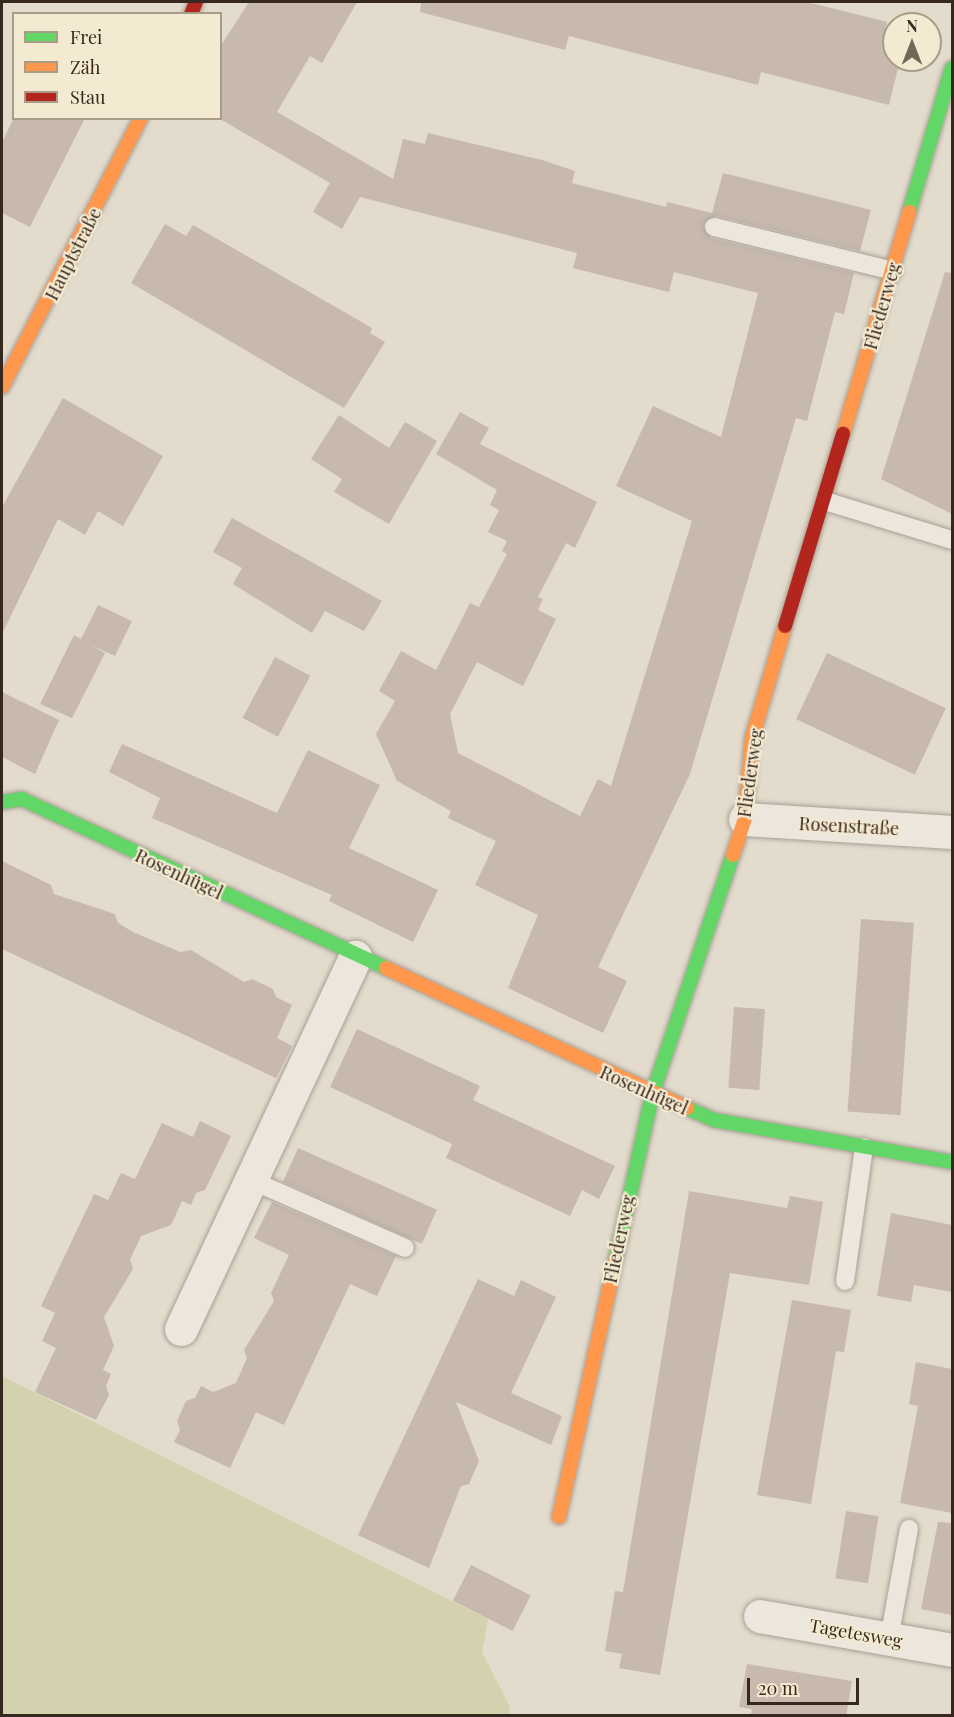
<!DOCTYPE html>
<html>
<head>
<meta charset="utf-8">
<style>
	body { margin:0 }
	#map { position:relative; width:954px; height:1717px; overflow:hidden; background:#e3dbcc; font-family:"Playfair Display",serif }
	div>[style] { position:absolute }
	.green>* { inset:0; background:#d4d2ae }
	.building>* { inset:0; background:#c7b9ad; transform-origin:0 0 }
	.roads { filter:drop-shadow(0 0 2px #a8a095) drop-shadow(0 0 2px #a8a095) }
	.lane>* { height:18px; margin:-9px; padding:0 9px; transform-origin:9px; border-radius:9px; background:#ece6dd }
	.street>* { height:33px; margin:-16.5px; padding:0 16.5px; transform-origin:16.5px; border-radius:16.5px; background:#ece6dd }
	.fast>* { height:14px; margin:-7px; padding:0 7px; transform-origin:7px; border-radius:7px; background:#63d668 }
	.slow>* { height:14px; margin:-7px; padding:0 7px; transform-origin:7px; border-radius:7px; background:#ff974d }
	.jam>* { height:14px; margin:-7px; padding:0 7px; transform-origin:7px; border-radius:7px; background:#b3261e }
	span { translate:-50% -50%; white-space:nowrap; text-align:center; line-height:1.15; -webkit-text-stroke:4.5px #f4e9d1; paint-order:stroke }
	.street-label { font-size:18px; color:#36281e }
	.frame { position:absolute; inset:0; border:3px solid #36281e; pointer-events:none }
	.legend { position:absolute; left:12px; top:12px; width:210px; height:108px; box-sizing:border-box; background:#f4e9d1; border:2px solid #a89c89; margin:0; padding:8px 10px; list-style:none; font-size:18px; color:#36281e }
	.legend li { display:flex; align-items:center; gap:12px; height:30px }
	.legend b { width:30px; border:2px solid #a89c89 }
	.north { position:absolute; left:882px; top:12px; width:60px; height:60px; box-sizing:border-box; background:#f4e9d1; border:2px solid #a89c89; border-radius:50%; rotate:0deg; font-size:16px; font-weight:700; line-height:24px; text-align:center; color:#36281e }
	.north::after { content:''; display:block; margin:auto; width:21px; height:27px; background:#73675b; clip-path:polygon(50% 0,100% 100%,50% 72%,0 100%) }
	.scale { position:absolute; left:747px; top:1678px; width:112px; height:27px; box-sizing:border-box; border:3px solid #36281e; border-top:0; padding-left:8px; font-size:18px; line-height:21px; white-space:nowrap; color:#36281e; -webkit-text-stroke:4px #f4e9d1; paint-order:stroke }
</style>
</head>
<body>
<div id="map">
	<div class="green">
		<div style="clip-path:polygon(2px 1376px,488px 1619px,482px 1652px,510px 1707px,509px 1715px,2px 1715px)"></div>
	</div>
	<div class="building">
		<div style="clip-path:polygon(249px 2px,357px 2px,322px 63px,310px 56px,277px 112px,393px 179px,403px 139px,425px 144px,428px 133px,542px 160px,575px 171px,572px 183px,666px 207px,667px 202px,712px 213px,723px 173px,871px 210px,860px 251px,717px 216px,703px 224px,711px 238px,854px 273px,844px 314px,835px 312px,807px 421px,796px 418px,690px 774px,598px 967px,627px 981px,603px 1033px,508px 988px,538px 915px,475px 885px,496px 841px,448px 818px,451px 811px,397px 781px,376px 734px,395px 701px,379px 691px,401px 651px,436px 670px,470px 603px,479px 607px,507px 554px,502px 551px,507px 541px,488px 532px,499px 510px,490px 505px,497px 490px,436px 454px,460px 412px,489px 428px,480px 444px,597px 502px,575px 548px,566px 543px,538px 597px,543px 599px,538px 610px,556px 619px,523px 686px,477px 662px,450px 714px,458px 753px,580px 816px,598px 779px,611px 786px,692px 521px,616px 486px,653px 406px,721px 437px,758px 293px,674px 272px,669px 292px,573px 268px,577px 253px,360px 197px,342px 229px,313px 212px,330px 183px,220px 119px,220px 47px)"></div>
		<div style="clip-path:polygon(421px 2px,807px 2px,887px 22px,884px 34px,894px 36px,894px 60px,900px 60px,889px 105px,761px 72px,758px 85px,569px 36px,565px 50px,420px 12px)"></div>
		<div style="clip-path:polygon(14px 118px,85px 118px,30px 227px,2px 213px,2px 142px)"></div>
		<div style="clip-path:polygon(165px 224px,186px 236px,193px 225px,372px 328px,370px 333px,385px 342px,344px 408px,131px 283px)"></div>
		<div style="clip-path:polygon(945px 272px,952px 273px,952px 514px,881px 479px)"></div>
		<div style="clip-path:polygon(63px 398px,163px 456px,123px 526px,98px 511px,85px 535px,58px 519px,2px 634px,2px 507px)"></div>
		<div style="clip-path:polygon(339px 415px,389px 448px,405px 422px,437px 441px,389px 524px,334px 492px,342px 479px,311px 459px)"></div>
		<div style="clip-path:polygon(232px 518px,382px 601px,364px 631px,325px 611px,312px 633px,233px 584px,242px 568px,213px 552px)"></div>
		<div style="clip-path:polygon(98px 605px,132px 621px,115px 656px,91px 645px,105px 653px,72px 718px,40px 704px,74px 635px,81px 639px)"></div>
		<div style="left:827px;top:653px;width:131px;height:73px;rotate:25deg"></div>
		<div style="left:275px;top:657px;width:40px;height:69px;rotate:28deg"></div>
		<div style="clip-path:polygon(2px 692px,59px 720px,35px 774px,2px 757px)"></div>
		<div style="clip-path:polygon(122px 744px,277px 813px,308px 750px,380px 785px,349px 848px,438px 890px,413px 942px,329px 901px,332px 895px,152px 818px,160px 798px,109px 772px)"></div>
		<div style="clip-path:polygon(2px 861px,51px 885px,54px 894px,115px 914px,118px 923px,133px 932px,180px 952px,191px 950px,244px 982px,252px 979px,273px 989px,276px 997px,292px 1005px,277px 1038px,292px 1046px,276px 1078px,2px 949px)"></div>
		<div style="left:861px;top:919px;width:53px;height:193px;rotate:4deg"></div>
		<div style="left:734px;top:1007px;width:31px;height:81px;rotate:4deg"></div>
		<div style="clip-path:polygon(357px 1029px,480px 1086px,473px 1100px,615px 1166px,599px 1199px,582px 1190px,570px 1216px,446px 1158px,452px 1144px,330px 1087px)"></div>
		<div style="clip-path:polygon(200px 1121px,231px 1136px,205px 1190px,196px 1193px,191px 1205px,182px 1201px,171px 1225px,141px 1236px,130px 1260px,133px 1269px,104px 1317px,114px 1346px,103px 1370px,111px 1374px,106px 1386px,109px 1395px,96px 1420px,35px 1392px,56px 1348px,42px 1341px,55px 1313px,41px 1306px,94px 1194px,108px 1200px,121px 1173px,135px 1179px,162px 1123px,193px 1137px)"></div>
		<div style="left:298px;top:1148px;width:152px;height:37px;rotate:24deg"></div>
		<div style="clip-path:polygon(689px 1191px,787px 1208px,790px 1196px,823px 1202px,809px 1285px,730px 1273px,660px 1675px,619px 1668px,622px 1654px,605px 1651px,615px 1591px,623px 1592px)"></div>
		<div style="clip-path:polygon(272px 1202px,396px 1256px,377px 1296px,350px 1284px,284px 1425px,256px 1412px,230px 1468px,174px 1442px,180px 1430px,177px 1421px,186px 1401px,195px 1398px,201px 1386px,213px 1392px,236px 1383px,247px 1358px,244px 1350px,274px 1301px,271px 1293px,289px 1255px,254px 1238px)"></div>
		<div style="clip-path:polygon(891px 1213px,952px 1225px,952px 1292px,914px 1285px,911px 1302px,877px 1296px)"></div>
		<div style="clip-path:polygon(478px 1279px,514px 1296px,521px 1280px,556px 1297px,511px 1393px,562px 1416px,551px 1445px,456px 1402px,479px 1461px,469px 1484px,461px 1486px,429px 1568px,358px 1535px)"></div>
		<div style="clip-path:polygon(792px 1300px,851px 1310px,844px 1352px,836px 1351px,811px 1504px,757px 1495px)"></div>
		<div style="clip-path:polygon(916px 1362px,952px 1369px,952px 1513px,900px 1503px,918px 1406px,909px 1404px)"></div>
		<div style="left:846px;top:1511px;width:33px;height:68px;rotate:9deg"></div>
		<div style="clip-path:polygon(938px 1522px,952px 1523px,952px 1615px,921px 1609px)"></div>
		<div style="left:471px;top:1565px;width:67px;height:40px;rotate:27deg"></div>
		<div style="clip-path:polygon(747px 1664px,852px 1681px,846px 1716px,751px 1716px,752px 1709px,739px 1707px)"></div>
	</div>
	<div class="roads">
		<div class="lane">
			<div style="left:714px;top:227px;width:184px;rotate:13.8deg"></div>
			<div style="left:825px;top:501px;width:133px;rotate:17.1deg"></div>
			<div style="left:251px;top:1180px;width:168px;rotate:23.8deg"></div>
			<div style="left:845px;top:1281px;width:135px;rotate:-81.9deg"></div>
			<div style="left:889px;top:1639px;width:112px;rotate:-79.7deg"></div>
		</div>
		<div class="street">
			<div style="left:745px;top:819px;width:207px;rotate:3.6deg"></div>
			<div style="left:181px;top:1329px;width:411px;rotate:-64.9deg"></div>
			<div style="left:760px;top:1616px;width:195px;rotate:10deg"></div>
		</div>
		<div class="fast">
			<div style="left:909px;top:212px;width:150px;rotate:-73.4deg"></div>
			<div style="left:2px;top:802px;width:20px;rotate:-9deg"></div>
			<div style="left:22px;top:799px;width:401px;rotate:24.9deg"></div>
			<div style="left:687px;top:1108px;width:30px;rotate:24deg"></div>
			<div style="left:714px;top:1120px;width:242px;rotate:10deg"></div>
			<div style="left:616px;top:1258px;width:167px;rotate:-77.5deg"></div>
			<div style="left:652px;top:1095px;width:253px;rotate:-71.4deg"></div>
		</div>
		<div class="slow">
			<div style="left:2px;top:387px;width:303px;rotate:-62.7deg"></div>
			<div style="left:843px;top:434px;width:232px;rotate:-73.4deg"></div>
			<div style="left:733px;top:855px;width:38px;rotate:-72deg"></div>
			<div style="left:745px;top:819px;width:81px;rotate:-85.1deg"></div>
			<div style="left:752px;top:738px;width:117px;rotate:-73.6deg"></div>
			<div style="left:386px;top:968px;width:332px;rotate:24.9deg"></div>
			<div style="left:559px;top:1517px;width:265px;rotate:-77.6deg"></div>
		</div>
		<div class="jam">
			<div style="left:191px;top:14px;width:13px;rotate:-67deg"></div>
			<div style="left:785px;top:626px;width:201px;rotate:-73.2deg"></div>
		</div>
	</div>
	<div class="street-label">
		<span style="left:73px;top:254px;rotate:-63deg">Hauptstraße</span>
		<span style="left:882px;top:306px;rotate:-74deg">Fliederweg</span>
		<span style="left:750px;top:773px;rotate:-82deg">Fliederweg</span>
		<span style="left:849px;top:826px;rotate:3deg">Rosenstraße</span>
		<span style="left:179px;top:874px;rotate:25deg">Rosenhügel</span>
		<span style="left:644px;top:1090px;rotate:24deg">Rosenhügel</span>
		<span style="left:619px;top:1239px;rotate:-78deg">Fliederweg</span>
		<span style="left:856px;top:1633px;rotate:10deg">Tagetesweg</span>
	</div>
	<div class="frame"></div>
	<ul class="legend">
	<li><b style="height:8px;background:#63d668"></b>Frei</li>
	<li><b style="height:8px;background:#ff974d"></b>Zäh</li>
	<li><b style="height:8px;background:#b3261e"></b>Stau</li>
	</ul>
	<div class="north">N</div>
	<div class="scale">20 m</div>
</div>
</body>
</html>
